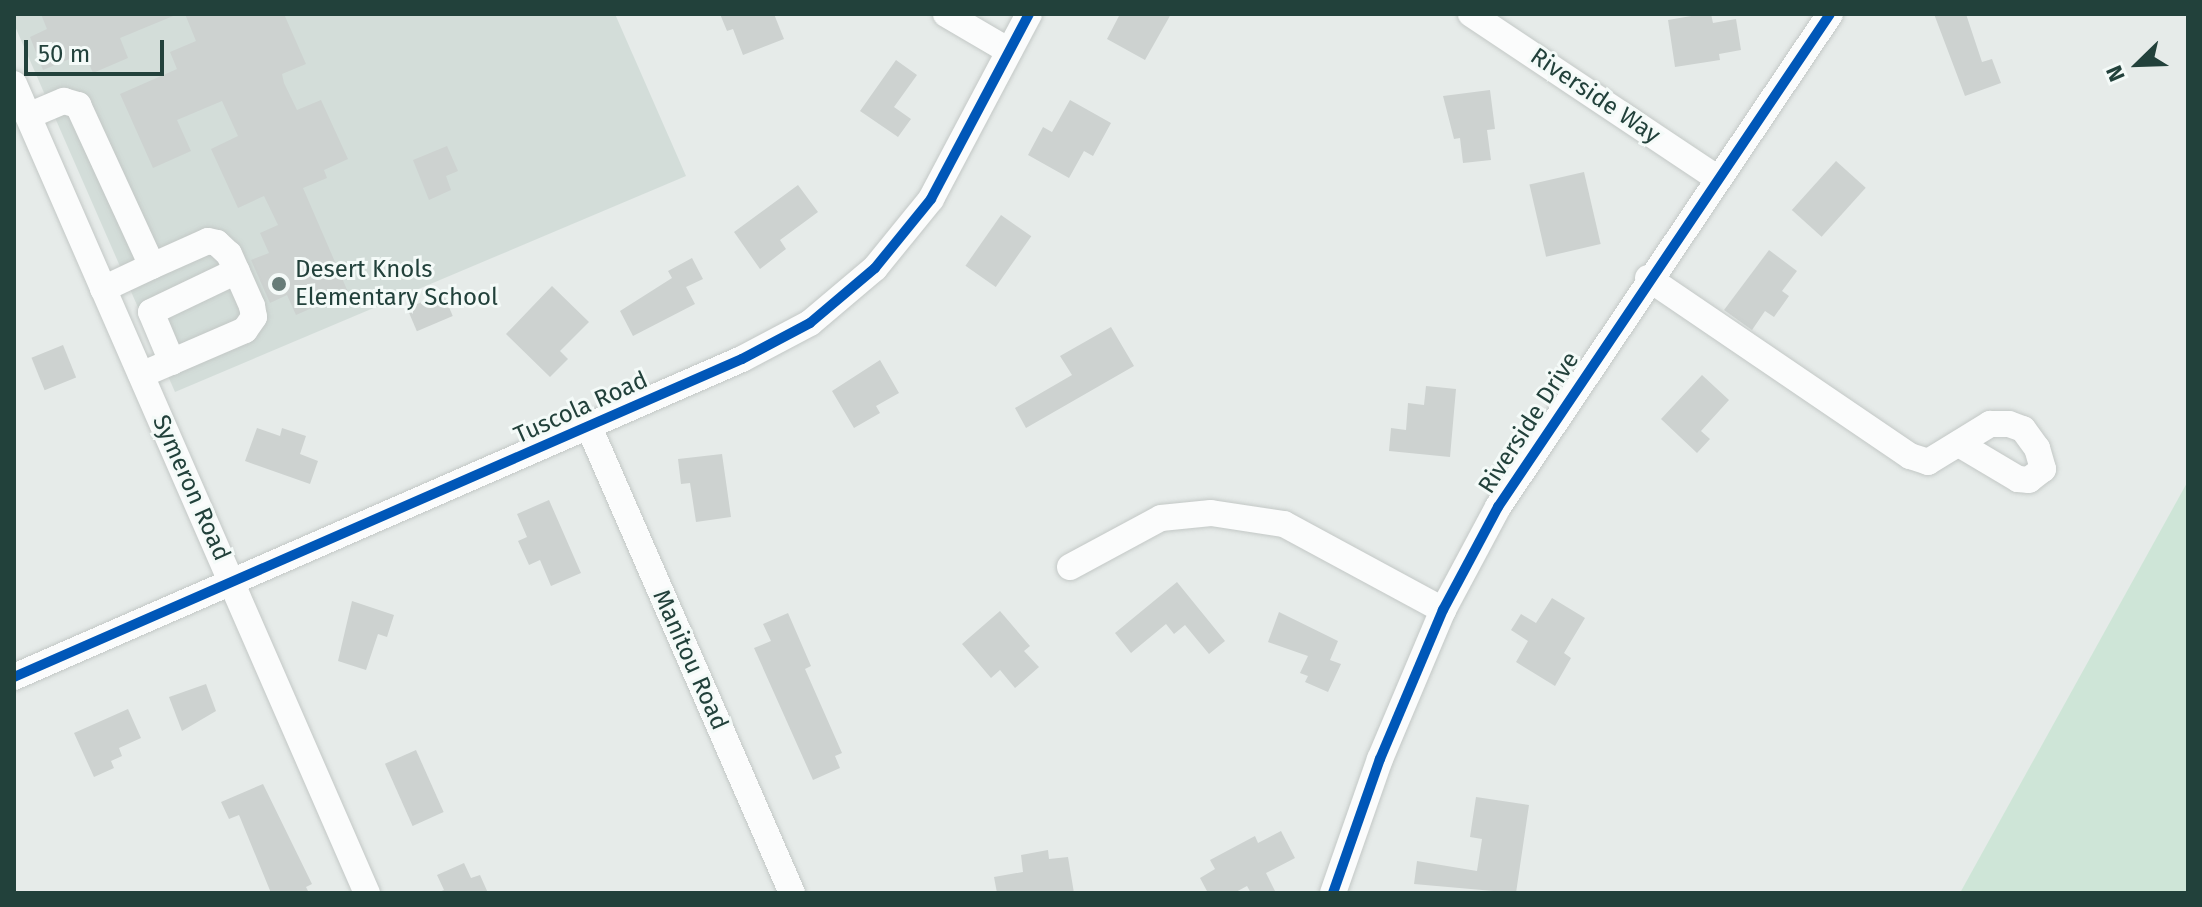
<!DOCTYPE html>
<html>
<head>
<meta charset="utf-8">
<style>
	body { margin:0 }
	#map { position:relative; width:2202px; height:907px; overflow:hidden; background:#e6ebe9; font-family:"Fira Sans",sans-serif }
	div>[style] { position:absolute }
	.built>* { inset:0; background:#d3ddd9 }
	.green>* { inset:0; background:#cee5d7 }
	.building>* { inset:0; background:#cdd2d0; transform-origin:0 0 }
	.roads { filter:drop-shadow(0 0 2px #c3c8c6) drop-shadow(0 0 2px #c3c8c6) }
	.minor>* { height:26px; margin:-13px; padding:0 13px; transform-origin:13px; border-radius:13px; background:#fbfcfc }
	.cycleway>* { height:10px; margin:-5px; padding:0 5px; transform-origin:5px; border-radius:5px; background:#0057b8 }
	.dots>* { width:22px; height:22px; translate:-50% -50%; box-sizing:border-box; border:4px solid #f4faf8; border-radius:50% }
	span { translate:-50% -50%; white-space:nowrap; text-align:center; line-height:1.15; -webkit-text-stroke:6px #f4faf8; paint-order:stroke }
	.street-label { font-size:24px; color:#22413b }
	.poi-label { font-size:24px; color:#22413b }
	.left { translate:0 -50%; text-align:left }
	.frame { position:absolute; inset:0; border:16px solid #22413b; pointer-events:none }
	.north { position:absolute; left:2098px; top:24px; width:80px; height:80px; -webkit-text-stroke:6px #f4faf8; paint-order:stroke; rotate:247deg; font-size:22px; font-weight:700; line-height:32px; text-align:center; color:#22413b }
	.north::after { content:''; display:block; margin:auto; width:28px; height:36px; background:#22413b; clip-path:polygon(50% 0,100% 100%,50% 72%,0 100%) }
	.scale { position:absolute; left:24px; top:40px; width:140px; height:36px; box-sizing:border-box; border:4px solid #22413b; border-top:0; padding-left:10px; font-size:24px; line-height:28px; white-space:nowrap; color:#22413b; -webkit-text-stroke:6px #f4faf8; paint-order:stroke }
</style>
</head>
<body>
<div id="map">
	<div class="built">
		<div style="clip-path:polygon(14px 14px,615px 14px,686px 176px,175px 392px,14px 24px)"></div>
	</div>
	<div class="green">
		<div style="clip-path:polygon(2188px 481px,2188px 893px,1960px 893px)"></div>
	</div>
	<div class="building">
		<div style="clip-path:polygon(41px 14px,178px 14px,120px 38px,128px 58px,93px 73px,84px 53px,43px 70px,30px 37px,47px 29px)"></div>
		<div style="clip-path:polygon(185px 14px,284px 14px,306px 64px,282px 74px,284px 83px,297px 110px,321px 100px,348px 159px,324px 170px,327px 178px,303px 188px,348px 292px,296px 315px,287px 295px,270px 303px,251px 260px,269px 253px,260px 233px,278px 225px,264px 196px,238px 208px,211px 149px,238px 136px,222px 101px,177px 120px,191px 151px,153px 168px,120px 94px,177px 69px,170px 52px,196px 41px)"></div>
		<div style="clip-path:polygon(720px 14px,774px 14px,784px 39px,743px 55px,733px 29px,727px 31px)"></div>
		<div style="clip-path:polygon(1120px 14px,1171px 14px,1145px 60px,1107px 39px)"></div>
		<div style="clip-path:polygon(1703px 14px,1711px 14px,1713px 23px,1736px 19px,1741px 50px,1719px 54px,1720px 60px,1675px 67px,1668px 20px)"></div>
		<div style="clip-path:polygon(1934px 14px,1966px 14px,1982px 62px,1992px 59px,2001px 83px,1965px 96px)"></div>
		<div style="clip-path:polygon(896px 60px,917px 75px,894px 107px,911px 119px,898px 137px,860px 111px)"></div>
		<div style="clip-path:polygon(1490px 90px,1495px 129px,1487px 130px,1491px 160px,1463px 163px,1460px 138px,1454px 139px,1443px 96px)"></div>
		<div style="clip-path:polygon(1070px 100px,1111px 123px,1093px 156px,1084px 151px,1069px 178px,1028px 155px,1043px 127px,1052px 132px)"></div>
		<div style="clip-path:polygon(447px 146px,458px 171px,446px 176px,451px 190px,429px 200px,413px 160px)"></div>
		<div style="left:1836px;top:161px;width:40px;height:66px;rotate:42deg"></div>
		<div style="left:1584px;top:172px;width:74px;height:56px;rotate:77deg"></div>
		<div style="clip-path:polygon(798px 185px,818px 212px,780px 240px,786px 249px,760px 269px,734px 232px)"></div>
		<div style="left:1001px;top:215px;width:37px;height:62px;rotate:35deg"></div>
		<div style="clip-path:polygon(1769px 250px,1797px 271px,1782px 291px,1789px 296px,1774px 317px,1765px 311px,1752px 330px,1724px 310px)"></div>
		<div style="clip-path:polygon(692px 258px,703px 279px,686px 287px,695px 304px,633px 336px,620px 311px,672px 278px,668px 271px)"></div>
		<div style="clip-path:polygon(552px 286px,589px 322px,560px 351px,568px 359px,550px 377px,506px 334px)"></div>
		<div style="left:443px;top:293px;width:25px;height:39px;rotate:67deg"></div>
		<div style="clip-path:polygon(1111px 327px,1134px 366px,1026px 428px,1015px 408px,1072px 375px,1060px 356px)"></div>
		<div style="left:63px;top:345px;width:35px;height:34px;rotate:68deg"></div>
		<div style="clip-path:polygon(880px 360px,899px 393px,876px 406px,880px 413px,854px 428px,832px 391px)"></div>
		<div style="clip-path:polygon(1702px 375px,1729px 400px,1701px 431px,1710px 439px,1697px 453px,1661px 419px)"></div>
		<div style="clip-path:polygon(1426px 386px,1456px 389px,1450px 457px,1389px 451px,1391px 428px,1406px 430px,1408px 403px,1424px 405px)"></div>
		<div style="clip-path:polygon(257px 428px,280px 436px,282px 428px,306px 436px,300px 454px,318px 461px,310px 484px,245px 461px)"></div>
		<div style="clip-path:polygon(722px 454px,731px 517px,696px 522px,690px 483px,681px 484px,678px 459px)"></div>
		<div style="clip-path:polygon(549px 500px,581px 573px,551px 586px,540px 560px,529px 565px,518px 541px,527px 537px,517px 514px)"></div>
		<div style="clip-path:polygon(1177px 582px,1225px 641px,1209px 654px,1185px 625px,1174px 634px,1166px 624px,1131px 653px,1115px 633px)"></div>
		<div style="clip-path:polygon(1552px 598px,1585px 618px,1564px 653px,1571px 658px,1555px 686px,1516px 662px,1528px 641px,1511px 630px,1521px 614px,1536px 623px)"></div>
		<div style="clip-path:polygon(352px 601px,394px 615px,387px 637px,378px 634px,366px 670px,338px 661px)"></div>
		<div style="clip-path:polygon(1000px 611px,1030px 646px,1024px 651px,1039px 667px,1015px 688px,1000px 670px,991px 678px,962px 644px)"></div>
		<div style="clip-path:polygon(1279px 612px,1338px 641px,1330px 660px,1341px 664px,1328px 692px,1305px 682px,1308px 676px,1300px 673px,1308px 656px,1268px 642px)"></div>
		<div style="clip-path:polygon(788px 613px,811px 666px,805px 669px,842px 753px,835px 756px,840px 768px,813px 780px,754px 648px,771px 641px,763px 624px)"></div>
		<div style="clip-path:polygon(206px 684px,216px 711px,182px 731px,169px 697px)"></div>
		<div style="clip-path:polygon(128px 709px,141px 738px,119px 748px,122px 756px,111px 761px,114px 768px,94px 777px,74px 733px)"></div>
		<div style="left:416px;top:750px;width:68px;height:34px;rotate:66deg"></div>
		<div style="clip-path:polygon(263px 784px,312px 884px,306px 887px,309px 893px,271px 893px,239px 815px,229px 819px,221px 802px)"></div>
		<div style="clip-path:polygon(1476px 797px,1529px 805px,1516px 893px,1414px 884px,1417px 861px,1477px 871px,1482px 839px,1470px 837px)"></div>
		<div style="clip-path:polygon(1281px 831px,1295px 858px,1266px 873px,1276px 893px,1251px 893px,1247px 886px,1234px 893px,1208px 893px,1200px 878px,1215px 869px,1210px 860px,1255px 836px,1258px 843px)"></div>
		<div style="clip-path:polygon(1048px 850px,1049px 859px,1068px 857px,1074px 893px,997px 893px,994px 877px,1023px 872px,1021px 855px)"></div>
		<div style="clip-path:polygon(464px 863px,471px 878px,480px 875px,488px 893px,436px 893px,444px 890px,437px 875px)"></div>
	</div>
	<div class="roads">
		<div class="minor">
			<div style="left:946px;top:14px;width:73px;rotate:30.4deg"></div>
			<div style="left:1471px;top:14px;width:297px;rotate:33.7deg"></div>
			<div style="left:14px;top:84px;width:883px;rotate:66.43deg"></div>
			<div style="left:28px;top:116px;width:39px;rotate:-23deg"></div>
			<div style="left:64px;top:101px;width:15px;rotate:16deg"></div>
			<div style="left:78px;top:105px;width:177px;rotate:65.3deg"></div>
			<div style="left:152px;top:266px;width:61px;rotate:-24.1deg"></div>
			<div style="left:208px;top:241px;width:9px;rotate:13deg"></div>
			<div style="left:217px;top:243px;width:16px;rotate:43deg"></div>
			<div style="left:229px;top:254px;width:57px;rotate:66.1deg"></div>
			<div style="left:252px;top:306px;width:11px;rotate:80deg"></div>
			<div style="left:254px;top:317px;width:16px;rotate:125deg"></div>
			<div style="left:245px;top:330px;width:113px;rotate:156.6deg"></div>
			<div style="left:1648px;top:278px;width:317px;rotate:34.2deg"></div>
			<div style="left:1910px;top:456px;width:19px;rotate:18deg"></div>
			<div style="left:1928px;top:462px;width:73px;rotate:-31.5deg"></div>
			<div style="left:1990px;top:424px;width:19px"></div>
			<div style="left:2009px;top:424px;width:15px;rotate:20deg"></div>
			<div style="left:2023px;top:429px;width:24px;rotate:54deg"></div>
			<div style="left:2037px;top:448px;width:22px;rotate:74deg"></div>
			<div style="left:2043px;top:469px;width:18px;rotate:142deg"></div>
			<div style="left:2029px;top:480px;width:11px;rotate:-175deg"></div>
			<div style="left:2018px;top:479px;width:69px;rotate:-149.3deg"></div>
			<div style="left:103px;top:289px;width:54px;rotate:-25.1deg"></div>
			<div style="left:172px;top:362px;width:54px;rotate:-112.8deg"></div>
			<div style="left:151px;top:312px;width:95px;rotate:-25.5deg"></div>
			<div style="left:589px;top:427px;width:508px;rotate:66.46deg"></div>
			<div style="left:1070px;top:567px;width:103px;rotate:-28.3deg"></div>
			<div style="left:1161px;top:518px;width:50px;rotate:-5.7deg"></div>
			<div style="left:1211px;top:513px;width:74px;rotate:8.6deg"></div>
			<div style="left:1284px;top:524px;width:181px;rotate:28.4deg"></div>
			<div style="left:14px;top:677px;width:794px;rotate:-23.6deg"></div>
			<div style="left:742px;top:359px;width:77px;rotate:-27.9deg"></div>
			<div style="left:810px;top:323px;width:85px;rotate:-40.2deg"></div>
			<div style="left:875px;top:268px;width:89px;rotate:-50.9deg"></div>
			<div style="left:931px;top:199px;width:209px;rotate:-62.1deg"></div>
			<div style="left:1333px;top:893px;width:142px;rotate:-70.7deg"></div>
			<div style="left:1380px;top:759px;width:162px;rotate:-67.1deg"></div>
			<div style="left:1443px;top:610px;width:117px;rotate:-61.9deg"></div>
			<div style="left:1498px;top:507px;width:594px;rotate:-56.04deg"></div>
		</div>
	</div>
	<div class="cycleway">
		<div style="left:14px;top:677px;width:794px;rotate:-23.6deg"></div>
		<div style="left:742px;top:359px;width:77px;rotate:-27.9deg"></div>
		<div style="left:810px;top:323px;width:85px;rotate:-40.2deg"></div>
		<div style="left:875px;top:268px;width:89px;rotate:-50.9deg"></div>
		<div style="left:931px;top:199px;width:209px;rotate:-62.1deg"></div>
		<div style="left:1333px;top:893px;width:142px;rotate:-70.7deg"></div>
		<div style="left:1380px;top:759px;width:162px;rotate:-67.1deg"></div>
		<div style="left:1443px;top:610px;width:117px;rotate:-61.9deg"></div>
		<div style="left:1498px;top:507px;width:594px;rotate:-56.04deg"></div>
	</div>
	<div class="dots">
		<div style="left:279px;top:284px;background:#677c78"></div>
	</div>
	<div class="street-label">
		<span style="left:1595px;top:96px;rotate:34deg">Riverside Way</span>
		<span style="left:581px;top:408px;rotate:-24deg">Tuscola Road</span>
		<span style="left:1529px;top:423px;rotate:-57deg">Riverside Drive</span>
		<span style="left:191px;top:488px;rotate:66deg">Symeron Road</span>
		<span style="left:690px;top:660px;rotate:66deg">Manitou Road</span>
	</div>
	<div class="poi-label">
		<span class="left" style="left:295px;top:284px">Desert Knols<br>Elementary School</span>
	</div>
	<div class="frame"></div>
	<div class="north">N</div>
	<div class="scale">50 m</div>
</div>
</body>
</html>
